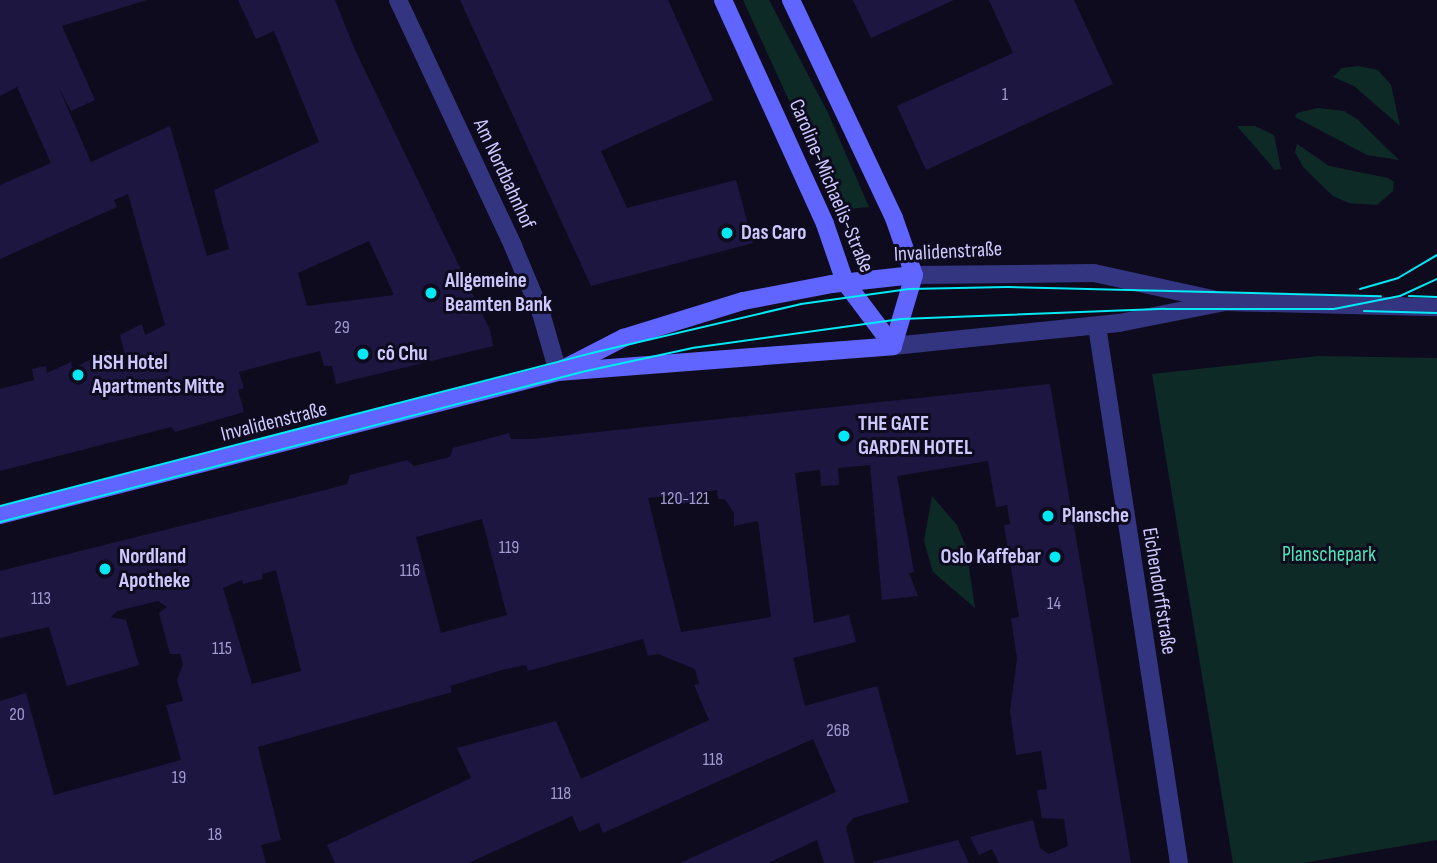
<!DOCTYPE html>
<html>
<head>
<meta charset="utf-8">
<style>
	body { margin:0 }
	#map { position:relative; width:1437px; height:863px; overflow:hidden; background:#0e0b1f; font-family:"Sofia Sans Condensed",sans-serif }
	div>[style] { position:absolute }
	.green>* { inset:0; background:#0e2a27 }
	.building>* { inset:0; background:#1d1641 }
	.minor>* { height:18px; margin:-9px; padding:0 9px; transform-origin:9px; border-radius:9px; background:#343581 }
	.tertiary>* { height:18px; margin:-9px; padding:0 9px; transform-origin:9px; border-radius:9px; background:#343581 }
	.secondary>* { height:18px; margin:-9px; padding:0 9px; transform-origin:9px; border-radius:9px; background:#6065ff }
	.tram>* { height:2px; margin:-1px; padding:0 1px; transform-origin:1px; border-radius:1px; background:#00e9f4 }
	.dots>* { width:19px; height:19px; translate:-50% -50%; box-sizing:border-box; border:4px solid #0e0b1f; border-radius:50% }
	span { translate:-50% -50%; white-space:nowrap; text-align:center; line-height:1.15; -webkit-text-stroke:6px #0e0b1f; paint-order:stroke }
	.number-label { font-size:18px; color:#a19cd0 }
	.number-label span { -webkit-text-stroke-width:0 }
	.street-label { font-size:21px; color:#cdc9ff }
	.poi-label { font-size:21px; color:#cdc9ff; font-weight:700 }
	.left { translate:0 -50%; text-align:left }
	.right { translate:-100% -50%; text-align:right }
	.park-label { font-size:21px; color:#50e5b8 }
</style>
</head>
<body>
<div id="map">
	<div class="green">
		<div style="clip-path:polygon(743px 0,769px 0,828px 113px,869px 207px,839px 210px)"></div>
		<div style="clip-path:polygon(1358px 66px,1378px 70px,1391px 85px,1400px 126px,1354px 86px,1333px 77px,1342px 68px)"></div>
		<div style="clip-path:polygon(1318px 108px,1344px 111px,1357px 119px,1399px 160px,1367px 155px,1295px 117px,1297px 113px)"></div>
		<div style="clip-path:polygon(1237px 126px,1255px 126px,1274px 135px,1281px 169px,1275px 170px)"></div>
		<div style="clip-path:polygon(1297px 144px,1329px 166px,1388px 178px,1394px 182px,1393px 191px,1377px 205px,1349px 203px,1333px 196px,1303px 167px,1295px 152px)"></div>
		<div style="clip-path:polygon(1319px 356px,1437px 358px,1437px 840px,1303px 863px,1233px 863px,1152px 374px)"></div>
		<div style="clip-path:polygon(932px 496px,957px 525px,966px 547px,975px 608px,933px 572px,924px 541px)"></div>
	</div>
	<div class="building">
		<div style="clip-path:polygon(evenodd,0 0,147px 0,62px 26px,95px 100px,71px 111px,58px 86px,91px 162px,170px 126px,207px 256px,229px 249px,214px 190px,319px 142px,274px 31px,256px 39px,238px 0,335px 0,355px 50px,490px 330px,493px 346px,336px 384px,332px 366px,324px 366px,320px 351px,280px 361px,239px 372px,244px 388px,238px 390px,244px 412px,175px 432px,171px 427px,0 471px,0 389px,34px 380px,32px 369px,46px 366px,47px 373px,71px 362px,72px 367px,78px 366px,109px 350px,112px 360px,121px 359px,124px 371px,129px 370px,120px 335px,142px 324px,145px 335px,165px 325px,128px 194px,114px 200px,117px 207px,0 259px,0 185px,51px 163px,17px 87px,0 96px,0 0,369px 241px,394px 295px,307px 306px,298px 273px,369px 241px)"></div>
		<div style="clip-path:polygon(460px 0,668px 0,713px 100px,601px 151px,627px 208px,736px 180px,753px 243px,591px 286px)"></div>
		<div style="clip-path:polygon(853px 0,954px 0,871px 38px)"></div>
		<div style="clip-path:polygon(989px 0,1074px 0,1113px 84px,926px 170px,897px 106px,1013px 53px)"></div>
		<div style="clip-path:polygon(evenodd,1050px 384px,1131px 863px,999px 863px,992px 849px,979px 855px,970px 837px,1033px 820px,1040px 848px,1049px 854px,1068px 846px,1064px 819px,1042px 818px,1037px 790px,1047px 789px,1041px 751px,1016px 755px,1010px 711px,1017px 659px,1011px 618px,1019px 617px,1004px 525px,1010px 524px,1007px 505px,996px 507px,988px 461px,897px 476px,914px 572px,909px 573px,918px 596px,882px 600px,870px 465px,838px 468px,839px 485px,821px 486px,820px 470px,795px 473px,814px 623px,849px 615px,856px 642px,793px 658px,805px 706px,877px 686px,909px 802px,853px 818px,846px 827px,855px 863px,824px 863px,817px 840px,768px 863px,680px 863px,836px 792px,813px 739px,603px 833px,599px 823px,579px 832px,572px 816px,468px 863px,335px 863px,327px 845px,471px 778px,457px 748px,556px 721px,581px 779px,709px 720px,694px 685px,699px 684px,695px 669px,658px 654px,648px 656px,643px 639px,528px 671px,526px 665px,502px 670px,450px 686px,452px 692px,258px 747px,281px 840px,261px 845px,266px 863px,0 863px,0 701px,26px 693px,54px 795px,181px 760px,166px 705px,183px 701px,177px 680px,183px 664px,180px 654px,170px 654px,159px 613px,167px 607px,158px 601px,117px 611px,111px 617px,126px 620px,139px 665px,67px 686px,49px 627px,0 638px,0 571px,333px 488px,347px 484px,350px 475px,407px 460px,414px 466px,450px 457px,453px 448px,509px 433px,511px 439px,532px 439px,1050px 384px,717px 490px,718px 499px,725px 499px,734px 513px,734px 526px,758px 521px,771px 617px,681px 632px,648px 498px,674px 495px,676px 504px,696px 502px,695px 493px,717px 490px,1050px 384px,482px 519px,507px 615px,441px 633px,416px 537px,482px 519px,1050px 384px,276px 570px,301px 671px,252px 684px,223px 588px,242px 580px,243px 584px,263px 579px,262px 574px,276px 570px)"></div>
		<div style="clip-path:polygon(958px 840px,969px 863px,873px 863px,873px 862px)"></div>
	</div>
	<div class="minor">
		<div style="left:398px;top:0;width:272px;rotate:64.9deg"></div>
		<div style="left:513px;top:246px;width:73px;rotate:67.3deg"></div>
		<div style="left:541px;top:313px;width:61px;rotate:73.9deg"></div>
		<div style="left:1097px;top:326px;width:543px;rotate:81.32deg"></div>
	</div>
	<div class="tertiary">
		<div style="left:914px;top:275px;width:180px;rotate:-0.6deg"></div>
		<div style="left:1094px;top:273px;width:135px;rotate:12.4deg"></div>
		<div style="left:1226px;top:302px;width:211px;rotate:1.4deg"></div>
		<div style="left:893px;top:346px;width:227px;rotate:-5.8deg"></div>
		<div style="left:1119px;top:323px;width:108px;rotate:-11.2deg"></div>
	</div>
	<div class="secondary">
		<div style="left:723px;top:0;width:246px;rotate:65.5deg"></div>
		<div style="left:825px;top:224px;width:61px;rotate:71deg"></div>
		<div style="left:845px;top:282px;width:80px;rotate:53.1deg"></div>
		<div style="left:791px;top:0;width:241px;rotate:64.7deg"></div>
		<div style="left:894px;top:218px;width:60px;rotate:70.7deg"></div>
		<div style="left:914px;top:275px;width:74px;rotate:106.5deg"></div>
		<div style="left:561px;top:370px;width:70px;rotate:-27.3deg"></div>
		<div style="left:623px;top:338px;width:126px;rotate:-17.1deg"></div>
		<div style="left:743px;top:301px;width:91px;rotate:-10.8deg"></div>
		<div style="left:832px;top:284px;width:82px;rotate:-6.3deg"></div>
		<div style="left:0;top:515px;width:576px;rotate:-14.37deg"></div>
		<div style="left:558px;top:372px;width:336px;rotate:-4.4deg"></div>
	</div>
	<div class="tram">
		<div style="left:1360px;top:289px;width:40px;rotate:-16deg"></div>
		<div style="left:1398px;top:278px;width:45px;rotate:-30.5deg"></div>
		<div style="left:1409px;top:296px;width:28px;rotate:2deg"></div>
		<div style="left:1364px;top:311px;width:73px;rotate:1.6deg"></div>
		<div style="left:0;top:506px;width:611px;rotate:-14.49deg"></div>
		<div style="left:592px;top:353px;width:215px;rotate:-13.2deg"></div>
		<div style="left:801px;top:304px;width:109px;rotate:-7.9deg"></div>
		<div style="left:909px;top:289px;width:98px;rotate:-1.2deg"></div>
		<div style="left:1007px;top:287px;width:374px;rotate:1.4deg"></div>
		<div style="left:0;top:522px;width:605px;rotate:-14.45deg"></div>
		<div style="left:586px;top:371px;width:108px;rotate:-12.2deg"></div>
		<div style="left:692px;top:348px;width:211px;rotate:-7.9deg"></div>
		<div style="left:901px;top:319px;width:264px;rotate:-2.2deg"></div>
		<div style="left:1165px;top:309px;width:169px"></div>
		<div style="left:1334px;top:309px;width:67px;rotate:-11.1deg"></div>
		<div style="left:1400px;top:296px;width:41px;rotate:-24.7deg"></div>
	</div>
	<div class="dots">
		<div style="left:727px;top:233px;background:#00e9f4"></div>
		<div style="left:431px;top:293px;background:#00e9f4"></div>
		<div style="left:363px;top:354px;background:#00e9f4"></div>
		<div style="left:78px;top:375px;background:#00e9f4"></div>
		<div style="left:844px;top:436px;background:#00e9f4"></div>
		<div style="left:1048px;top:516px;background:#00e9f4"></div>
		<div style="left:1055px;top:557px;background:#00e9f4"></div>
		<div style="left:105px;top:569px;background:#00e9f4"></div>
	</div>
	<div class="number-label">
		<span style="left:1005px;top:95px">1</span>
		<span style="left:342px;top:328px">29</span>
		<span style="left:685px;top:499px">120-121</span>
		<span style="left:509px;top:548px">119</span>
		<span style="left:410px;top:571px">116</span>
		<span style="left:41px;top:599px">113</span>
		<span style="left:1054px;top:604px">14</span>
		<span style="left:222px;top:649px">115</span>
		<span style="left:17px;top:715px">20</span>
		<span style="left:838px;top:731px">26B</span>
		<span style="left:713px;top:760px">118</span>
		<span style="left:179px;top:778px">19</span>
		<span style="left:561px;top:794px">118</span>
		<span style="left:215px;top:835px">18</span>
	</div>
	<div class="street-label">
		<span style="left:504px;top:174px;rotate:65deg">Am Nordbahnhof</span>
		<span style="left:831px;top:186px;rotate:67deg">Caroline-Michaelis-Straße</span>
		<span style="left:948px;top:252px;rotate:-3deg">Invalidenstraße</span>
		<span style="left:274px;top:422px;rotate:-14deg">Invalidenstraße</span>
		<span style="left:1159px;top:591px;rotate:81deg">Eichendorffstraße</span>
	</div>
	<div class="poi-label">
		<span class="left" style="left:741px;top:233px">Das Caro</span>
		<span class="left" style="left:445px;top:293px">Allgemeine<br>Beamten Bank</span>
		<span class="left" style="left:377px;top:354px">cô Chu</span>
		<span class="left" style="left:92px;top:375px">HSH Hotel<br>Apartments Mitte</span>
		<span class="left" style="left:858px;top:436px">THE GATE<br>GARDEN HOTEL</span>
		<span class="left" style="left:1062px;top:516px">Plansche</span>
		<span class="left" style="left:119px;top:569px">Nordland<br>Apotheke</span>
		<span class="right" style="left:1041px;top:557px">Oslo Kaffebar</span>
	</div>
	<div class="park-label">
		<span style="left:1329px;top:555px">Planschepark</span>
	</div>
</div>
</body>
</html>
